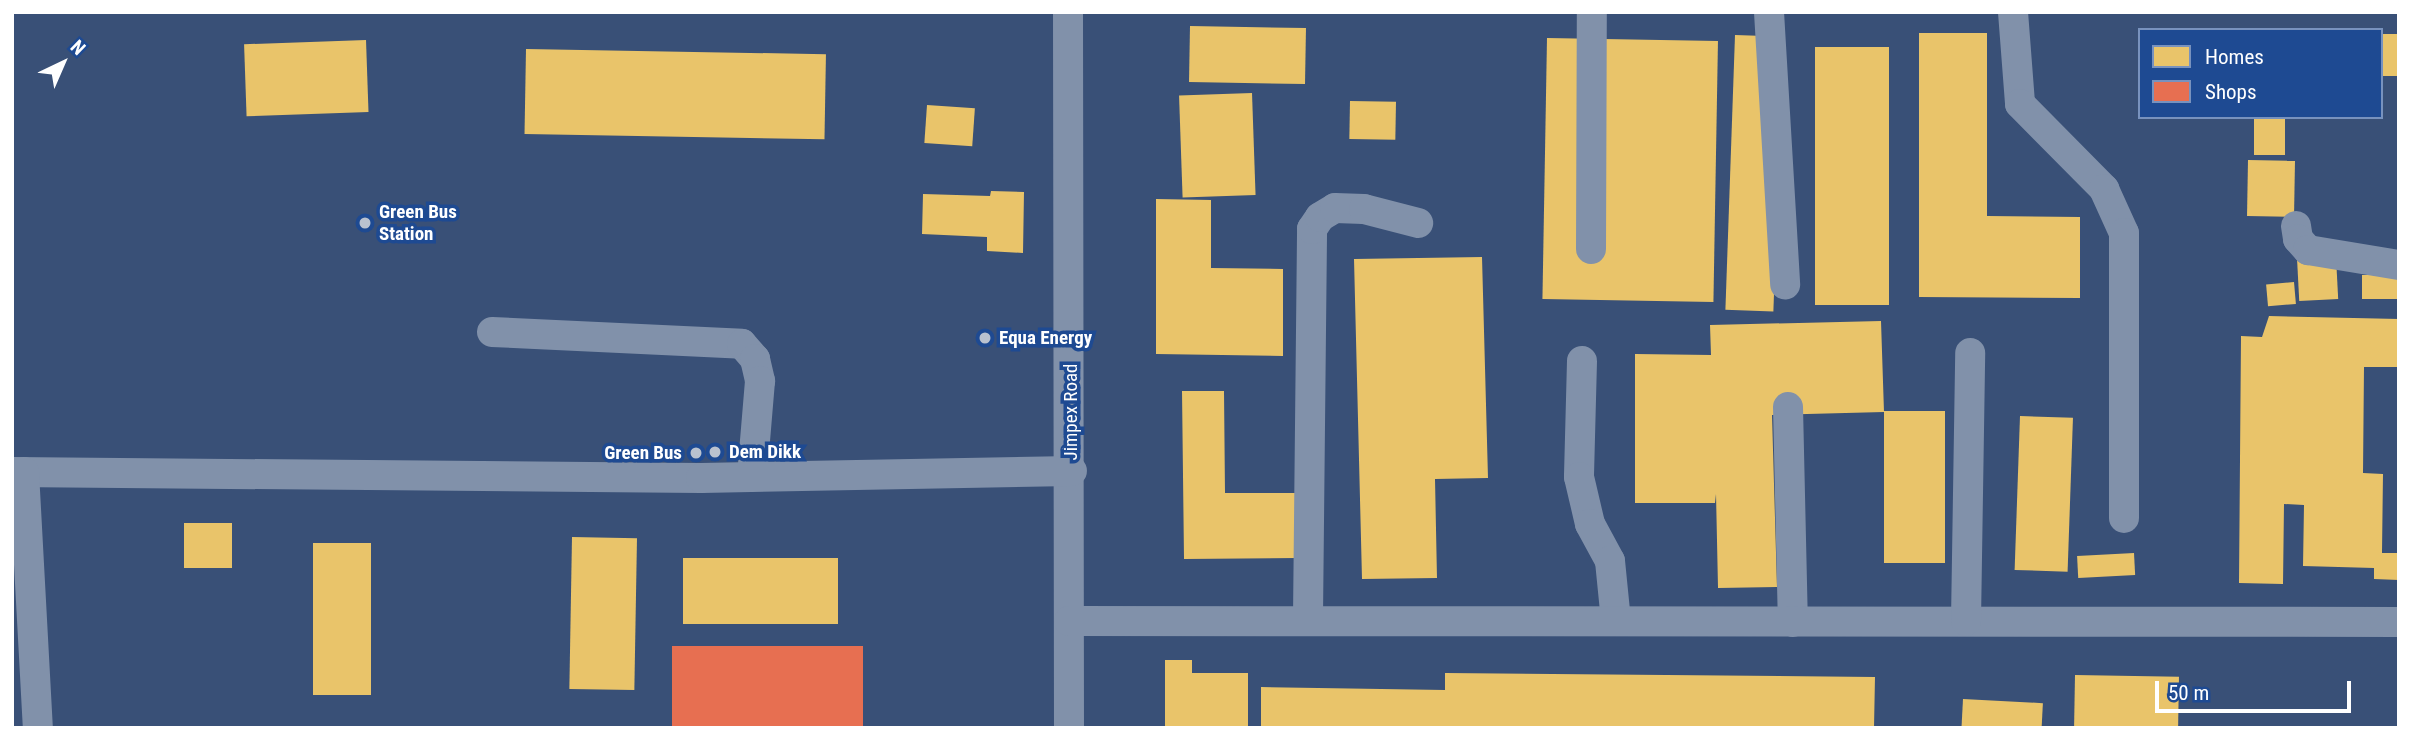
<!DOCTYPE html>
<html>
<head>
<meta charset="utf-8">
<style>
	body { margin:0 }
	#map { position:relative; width:2411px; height:740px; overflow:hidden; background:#395077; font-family:"Roboto Condensed",sans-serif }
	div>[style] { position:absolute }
	.homes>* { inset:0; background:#e9c46a; transform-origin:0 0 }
	.shops>* { inset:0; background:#e76f51; transform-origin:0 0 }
	.minor>* { height:30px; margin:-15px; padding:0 15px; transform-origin:15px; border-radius:15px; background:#8191aa }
	.dots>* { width:19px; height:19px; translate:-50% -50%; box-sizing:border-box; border:4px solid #1e4a92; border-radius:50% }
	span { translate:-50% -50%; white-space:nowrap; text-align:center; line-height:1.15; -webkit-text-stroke:7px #1e4a92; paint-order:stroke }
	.poi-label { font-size:19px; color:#fff; font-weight:700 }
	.left { translate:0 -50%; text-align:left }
	.right { translate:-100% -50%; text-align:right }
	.street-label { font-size:19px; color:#fff }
	.frame { position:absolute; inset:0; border:14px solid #fff; pointer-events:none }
	.legend { position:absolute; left:2138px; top:28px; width:245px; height:91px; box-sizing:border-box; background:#1e4a92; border:2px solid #7892be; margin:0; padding:9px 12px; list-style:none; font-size:21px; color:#fff }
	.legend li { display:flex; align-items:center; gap:14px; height:35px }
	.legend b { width:35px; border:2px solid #7892be }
	.north { position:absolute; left:28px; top:28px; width:70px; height:70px; -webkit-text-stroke:5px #1e4a92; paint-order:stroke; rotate:44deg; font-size:19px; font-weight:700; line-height:28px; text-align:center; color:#fff }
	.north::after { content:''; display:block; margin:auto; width:24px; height:32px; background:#fff; clip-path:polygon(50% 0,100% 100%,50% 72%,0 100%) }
	.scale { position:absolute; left:2155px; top:681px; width:196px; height:32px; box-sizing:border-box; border:4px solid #fff; border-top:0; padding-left:9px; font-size:21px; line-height:24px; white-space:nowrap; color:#fff; -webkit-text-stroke:5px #1e4a92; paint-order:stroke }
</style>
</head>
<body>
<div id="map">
	<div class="homes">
		<div style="left:1190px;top:26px;width:116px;height:56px;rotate:1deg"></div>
		<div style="clip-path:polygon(1919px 33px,1987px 33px,1987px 216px,2080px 217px,2080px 298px,1919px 297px)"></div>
		<div style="left:2381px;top:34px;width:18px;height:42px"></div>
		<div style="left:1735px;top:35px;width:48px;height:275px;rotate:2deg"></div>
		<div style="left:1547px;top:38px;width:171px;height:261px;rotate:1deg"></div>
		<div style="left:366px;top:40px;width:72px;height:122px;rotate:88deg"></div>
		<div style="left:1815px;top:47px;width:74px;height:258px"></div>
		<div style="left:526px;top:49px;width:300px;height:85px;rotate:1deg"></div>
		<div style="left:1252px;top:93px;width:102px;height:73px;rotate:88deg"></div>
		<div style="left:1350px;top:101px;width:46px;height:38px;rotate:1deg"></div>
		<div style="left:927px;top:105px;width:48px;height:38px;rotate:4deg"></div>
		<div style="left:2254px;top:117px;width:31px;height:38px"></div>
		<div style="left:2248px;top:160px;width:47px;height:56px;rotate:1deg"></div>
		<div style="clip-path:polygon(991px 191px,1024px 192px,1023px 253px,987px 251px,987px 237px,922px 234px,923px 194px,990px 196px)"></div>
		<div style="clip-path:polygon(1156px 199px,1211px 200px,1211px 268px,1283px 269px,1283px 356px,1156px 354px)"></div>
		<div style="clip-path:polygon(1482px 257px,1488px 478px,1435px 479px,1437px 578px,1362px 579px,1354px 259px)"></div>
		<div style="left:2336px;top:257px;width:42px;height:39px;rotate:87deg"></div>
		<div style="left:2399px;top:275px;width:24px;height:37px;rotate:90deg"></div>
		<div style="left:2294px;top:282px;width:22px;height:28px;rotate:85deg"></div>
		<div style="clip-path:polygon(2269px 316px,2399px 319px,2399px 367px,2364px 367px,2363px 473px,2383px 474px,2382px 553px,2399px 553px,2399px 580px,2374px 579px,2374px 568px,2303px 566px,2304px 505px,2284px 504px,2283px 584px,2239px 583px,2241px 336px,2262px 337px)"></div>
		<div style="clip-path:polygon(1881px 321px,1884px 412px,1772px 415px,1777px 587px,1718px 588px,1716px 494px,1715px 503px,1635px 503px,1635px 354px,1711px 355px,1710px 325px)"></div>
		<div style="clip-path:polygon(1182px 391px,1224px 391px,1225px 493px,1297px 493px,1297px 558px,1184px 559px)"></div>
		<div style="left:1945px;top:411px;width:152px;height:61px;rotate:90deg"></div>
		<div style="left:2020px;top:416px;width:53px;height:154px;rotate:2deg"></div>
		<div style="left:184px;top:523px;width:48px;height:45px"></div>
		<div style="left:572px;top:537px;width:65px;height:152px;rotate:1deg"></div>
		<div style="left:313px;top:543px;width:58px;height:152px"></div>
		<div style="left:2134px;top:553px;width:22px;height:57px;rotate:87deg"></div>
		<div style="left:683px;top:558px;width:155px;height:66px"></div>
		<div style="clip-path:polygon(1165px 660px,1192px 660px,1192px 673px,1248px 673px,1248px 728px,1165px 728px)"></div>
		<div style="clip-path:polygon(1445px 673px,1875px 677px,1874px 728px,1261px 728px,1261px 687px,1445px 690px)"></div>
		<div style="left:2075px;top:675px;width:104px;height:53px;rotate:1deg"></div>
		<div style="left:1963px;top:699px;width:80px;height:29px;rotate:3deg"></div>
	</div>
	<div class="shops">
		<div style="left:672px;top:646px;width:191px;height:82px"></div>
	</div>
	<div class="minor">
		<div style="left:1068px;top:12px;width:716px;rotate:89.92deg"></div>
		<div style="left:1769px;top:12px;width:273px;rotate:86.6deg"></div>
		<div style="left:2013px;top:12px;width:92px;rotate:85.6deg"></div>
		<div style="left:2020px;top:104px;width:120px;rotate:45.3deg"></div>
		<div style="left:2104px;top:189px;width:48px;rotate:65.6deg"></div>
		<div style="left:2124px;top:233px;width:285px;rotate:90deg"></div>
		<div style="left:2296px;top:226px;width:13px;rotate:81deg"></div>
		<div style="left:2298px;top:239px;width:15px;rotate:48deg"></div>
		<div style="left:2308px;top:250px;width:92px;rotate:9.4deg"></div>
		<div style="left:1591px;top:249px;width:237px;rotate:-89.8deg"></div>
		<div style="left:492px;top:332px;width:250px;rotate:2.7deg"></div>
		<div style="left:742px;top:344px;width:20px;rotate:49deg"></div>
		<div style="left:755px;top:359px;width:23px;rotate:77deg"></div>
		<div style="left:760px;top:381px;width:96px;rotate:94.8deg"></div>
		<div style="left:1582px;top:361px;width:116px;rotate:91.5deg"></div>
		<div style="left:1579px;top:477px;width:48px;rotate:76.8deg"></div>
		<div style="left:1590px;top:524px;width:42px;rotate:61.6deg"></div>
		<div style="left:1610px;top:561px;width:60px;rotate:84.3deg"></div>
		<div style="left:1788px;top:407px;width:215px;rotate:88.7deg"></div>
		<div style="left:12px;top:472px;width:689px;rotate:0.5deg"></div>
		<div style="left:701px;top:478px;width:371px;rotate:-1.1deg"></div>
		<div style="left:24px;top:472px;width:256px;rotate:86.9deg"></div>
		<div style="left:1308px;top:617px;width:388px;rotate:-89.4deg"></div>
		<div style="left:1312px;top:229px;width:14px;rotate:-56deg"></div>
		<div style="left:1320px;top:217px;width:17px;rotate:-31deg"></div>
		<div style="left:1335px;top:208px;width:29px;rotate:2deg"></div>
		<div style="left:1364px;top:209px;width:56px;rotate:14.5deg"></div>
		<div style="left:1069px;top:621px;width:1330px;rotate:0.04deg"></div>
		<div style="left:1966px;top:621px;width:268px;rotate:-89.1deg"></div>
	</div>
	<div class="dots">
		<div style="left:365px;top:223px;background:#bac2cf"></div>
		<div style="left:985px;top:338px;background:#bac2cf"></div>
		<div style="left:715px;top:452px;background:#bac2cf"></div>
		<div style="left:696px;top:453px;background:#bac2cf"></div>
	</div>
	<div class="poi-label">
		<span class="left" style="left:379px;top:223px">Green Bus<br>Station</span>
		<span class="left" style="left:999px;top:338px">Equa Energy</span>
		<span class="left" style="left:729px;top:452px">Dem Dikk</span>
		<span class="right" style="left:682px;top:453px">Green Bus</span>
	</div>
	<div class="street-label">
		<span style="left:1071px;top:412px;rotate:-90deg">Jimpex Road</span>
	</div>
	<div class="frame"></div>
	<ul class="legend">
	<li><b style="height:19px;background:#e9c46a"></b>Homes</li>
	<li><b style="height:19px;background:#e76f51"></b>Shops</li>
	</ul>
	<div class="north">N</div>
	<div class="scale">50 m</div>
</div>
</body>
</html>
